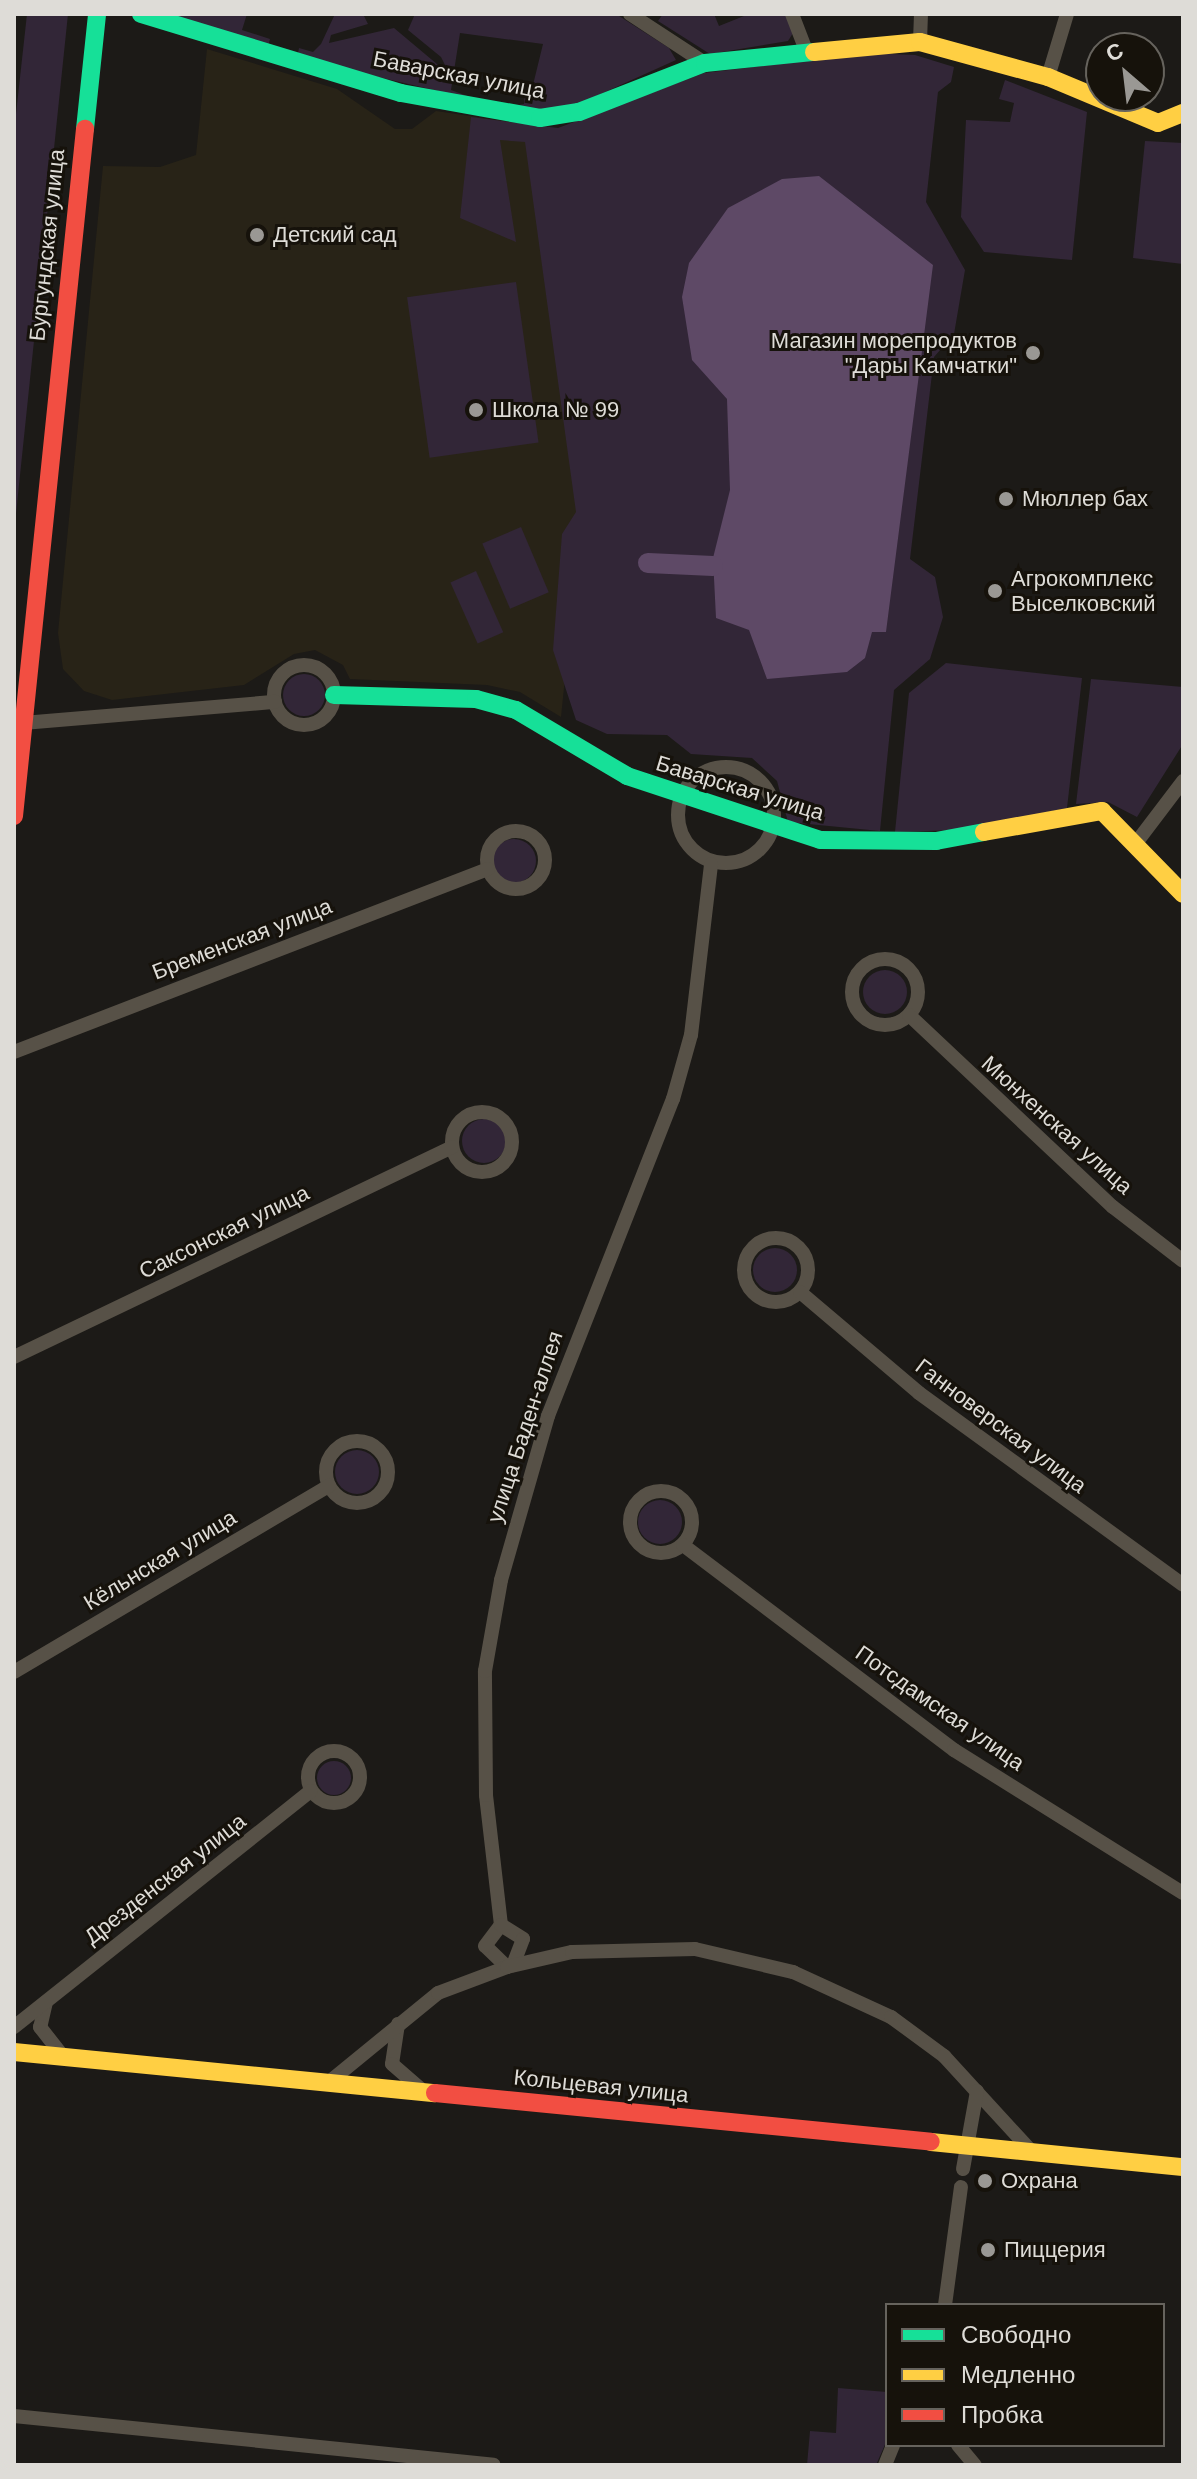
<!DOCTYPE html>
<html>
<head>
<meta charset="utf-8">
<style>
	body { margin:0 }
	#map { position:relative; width:1197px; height:2479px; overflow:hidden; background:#1c1a17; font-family:Helvetica,sans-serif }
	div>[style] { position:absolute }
	.built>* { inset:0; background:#282317 }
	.green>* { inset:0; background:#322637; transform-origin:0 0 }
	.round { border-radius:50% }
	.water>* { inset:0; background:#5e4966 }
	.canal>* { height:20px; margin:-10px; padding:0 10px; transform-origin:10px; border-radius:10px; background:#5e4966 }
	.street>* { height:14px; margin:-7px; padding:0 7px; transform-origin:7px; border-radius:7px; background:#575147 }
	.street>.ring { margin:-7px; padding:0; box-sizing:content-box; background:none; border:14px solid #575147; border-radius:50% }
	.fast>* { height:18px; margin:-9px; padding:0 9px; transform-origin:9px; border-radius:9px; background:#16e098 }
	.slow>* { height:18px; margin:-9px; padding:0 9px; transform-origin:9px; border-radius:9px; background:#ffcf43 }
	.jam>* { height:18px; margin:-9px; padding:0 9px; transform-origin:9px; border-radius:9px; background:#f24e42 }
	.dots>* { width:22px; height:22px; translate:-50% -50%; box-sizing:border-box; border:4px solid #16120b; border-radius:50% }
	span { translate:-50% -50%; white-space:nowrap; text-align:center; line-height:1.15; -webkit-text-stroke:6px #16120b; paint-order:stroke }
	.street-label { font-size:22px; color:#dedcd7 }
	.poi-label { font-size:22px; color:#dedcd7 }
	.left { translate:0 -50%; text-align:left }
	.right { translate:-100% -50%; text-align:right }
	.frame { position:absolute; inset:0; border:16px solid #dedcd7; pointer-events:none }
	.legend { position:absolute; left:885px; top:2303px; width:280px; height:144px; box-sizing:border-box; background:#16120b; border:2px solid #66635d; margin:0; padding:10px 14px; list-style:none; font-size:24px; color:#dedcd7 }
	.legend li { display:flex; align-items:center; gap:16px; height:40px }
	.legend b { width:40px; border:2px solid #66635d }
	.north { position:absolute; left:1085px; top:32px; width:80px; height:80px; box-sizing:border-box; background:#16120b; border:2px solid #66635d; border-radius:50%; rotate:332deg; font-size:22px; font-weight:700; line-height:32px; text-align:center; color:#dedcd7 }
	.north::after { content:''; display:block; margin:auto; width:28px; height:36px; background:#9a9894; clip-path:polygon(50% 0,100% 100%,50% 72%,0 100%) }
</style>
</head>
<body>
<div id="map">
	<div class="built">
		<div style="clip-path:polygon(207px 49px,337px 89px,395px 129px,412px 129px,436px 111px,563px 130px,623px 109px,561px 717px,520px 692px,487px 685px,350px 679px,343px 665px,315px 650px,294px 654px,244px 685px,112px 700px,84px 691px,63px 669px,58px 633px,103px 166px,160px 167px,196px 155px)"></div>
	</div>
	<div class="green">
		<div style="clip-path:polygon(27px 14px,68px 14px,14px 533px,14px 132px)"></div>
		<div style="clip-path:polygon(169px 14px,247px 14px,242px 30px,270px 39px,268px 46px)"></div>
		<div style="clip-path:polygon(335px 14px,363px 14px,368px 24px,331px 35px,329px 43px,394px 28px,450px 75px,441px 57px,408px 30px,415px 14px,616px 14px,669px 48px,676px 60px,563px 111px,509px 107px,524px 104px,525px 90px,532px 89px,543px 44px,460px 33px,451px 90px,481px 101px,297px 58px,299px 48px,313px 52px,321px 44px)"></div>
		<div style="clip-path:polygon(663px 14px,714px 14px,719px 26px,749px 14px,786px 14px,793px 33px,788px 41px,710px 54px,658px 21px)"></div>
		<div style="clip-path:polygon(869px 53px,915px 55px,954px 67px,951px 82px,938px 92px,926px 202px,965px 270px,954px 334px,934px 357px,910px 559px,935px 577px,943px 617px,930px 659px,894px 690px,880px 831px,788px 822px,777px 781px,752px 758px,691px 754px,667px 735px,607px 734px,576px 720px,553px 650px,562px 534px,576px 512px,525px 142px,500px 140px,516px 242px,460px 218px,471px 117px,558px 128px,704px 73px)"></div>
		<div style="clip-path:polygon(1005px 80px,1087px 112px,1072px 260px,984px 252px,961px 217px,966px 120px,1010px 122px,1014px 103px,999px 99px)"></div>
		<div style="clip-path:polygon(1145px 141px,1183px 143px,1183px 264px,1133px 258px)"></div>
		<div style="left:516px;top:282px;width:162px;height:110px;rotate:82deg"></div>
		<div style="left:521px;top:527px;width:71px;height:42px;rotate:67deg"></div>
		<div style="left:476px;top:571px;width:67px;height:28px;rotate:66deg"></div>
		<div style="clip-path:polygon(946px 663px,1082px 678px,1067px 808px,957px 830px,895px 832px,909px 693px)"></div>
		<div class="round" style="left:283px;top:674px;width:42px;height:42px"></div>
		<div style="clip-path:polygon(1091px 679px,1183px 687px,1183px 744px,1137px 817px,1108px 802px,1076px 804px)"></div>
		<div class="round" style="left:492px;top:839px;width:44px;height:44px"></div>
		<div class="round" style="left:863px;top:970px;width:44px;height:44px"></div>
		<div class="round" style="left:462px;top:1119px;width:44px;height:44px"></div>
		<div class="round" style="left:753px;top:1248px;width:44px;height:44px"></div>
		<div class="round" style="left:335px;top:1450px;width:44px;height:44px"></div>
		<div class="round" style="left:638px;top:1500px;width:44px;height:44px"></div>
		<div class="round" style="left:317px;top:1761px;width:34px;height:34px"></div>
		<div style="clip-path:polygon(838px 2388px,887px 2392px,887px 2440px,876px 2465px,807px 2465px,810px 2431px,836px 2433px)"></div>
	</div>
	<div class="water">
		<div style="clip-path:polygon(819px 176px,933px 265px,886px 632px,872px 632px,865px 658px,847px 672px,767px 679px,749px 630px,716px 618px,713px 558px,730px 490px,727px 399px,692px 360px,682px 297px,689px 263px,728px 208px,782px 179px)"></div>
	</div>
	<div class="canal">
		<div style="left:648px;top:563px;width:65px;rotate:2.6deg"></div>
	</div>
	<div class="street">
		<div style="left:630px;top:14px;width:90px;rotate:33.2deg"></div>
		<div style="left:792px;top:14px;width:36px;rotate:69deg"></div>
		<div style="left:920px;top:42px;width:28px;rotate:-88deg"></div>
		<div style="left:1048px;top:77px;width:66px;rotate:-73.2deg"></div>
		<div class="ring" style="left:274px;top:665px;width:46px;height:46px"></div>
		<div style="left:23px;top:723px;width:253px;rotate:-4.8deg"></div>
		<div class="ring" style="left:678px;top:767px;width:82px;height:82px"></div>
		<div class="ring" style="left:487px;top:831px;width:44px;height:44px"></div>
		<div style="left:1136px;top:843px;width:78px;rotate:-52.8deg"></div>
		<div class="ring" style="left:852px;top:959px;width:52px;height:52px"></div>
		<div style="left:909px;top:1015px;width:280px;rotate:43.3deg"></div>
		<div style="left:1113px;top:1207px;width:88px;rotate:37.6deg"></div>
		<div style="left:14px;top:1052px;width:508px;rotate:-21.11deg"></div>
		<div class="ring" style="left:452px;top:1112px;width:46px;height:46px"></div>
		<div class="ring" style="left:744px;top:1238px;width:50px;height:50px"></div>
		<div style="left:800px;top:1292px;width:156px;rotate:40.3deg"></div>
		<div style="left:919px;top:1393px;width:326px;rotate:36deg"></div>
		<div style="left:14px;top:1357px;width:486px;rotate:-25.6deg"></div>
		<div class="ring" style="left:326px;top:1441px;width:48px;height:48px"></div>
		<div class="ring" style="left:630px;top:1491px;width:48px;height:48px"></div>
		<div style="left:683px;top:1545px;width:340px;rotate:37.1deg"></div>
		<div style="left:954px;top:1750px;width:270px;rotate:32deg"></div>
		<div style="left:14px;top:1672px;width:366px;rotate:-30.6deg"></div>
		<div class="ring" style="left:308px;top:1751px;width:38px;height:38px"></div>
		<div style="left:501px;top:1925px;width:131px;rotate:-96.6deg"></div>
		<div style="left:486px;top:1795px;width:124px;rotate:-90.5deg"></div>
		<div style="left:485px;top:1671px;width:92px;rotate:-80deg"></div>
		<div style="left:501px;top:1580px;width:171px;rotate:-74deg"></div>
		<div style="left:548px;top:1416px;width:341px;rotate:-68.5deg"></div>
		<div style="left:673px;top:1099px;width:66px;rotate:-74.3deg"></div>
		<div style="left:691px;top:1035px;width:172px;rotate:-83.3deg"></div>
		<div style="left:507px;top:1967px;width:30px;rotate:-136deg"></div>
		<div style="left:485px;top:1946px;width:26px;rotate:-53deg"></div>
		<div style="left:501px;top:1925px;width:26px;rotate:32deg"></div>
		<div style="left:523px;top:1939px;width:28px;rotate:111deg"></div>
		<div style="left:46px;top:2002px;width:26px;rotate:103deg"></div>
		<div style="left:40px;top:2027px;width:36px;rotate:52deg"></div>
		<div style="left:398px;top:2024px;width:40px;rotate:98.5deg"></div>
		<div style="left:392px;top:2064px;width:37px;rotate:41deg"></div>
		<div style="left:14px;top:2027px;width:379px;rotate:-38.5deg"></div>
		<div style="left:328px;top:2083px;width:142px;rotate:-39.3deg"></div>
		<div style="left:438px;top:1993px;width:74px;rotate:-20.6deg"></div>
		<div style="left:507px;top:1967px;width:67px;rotate:-13deg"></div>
		<div style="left:572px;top:1952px;width:123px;rotate:-1.4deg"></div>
		<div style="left:695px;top:1949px;width:101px;rotate:13.2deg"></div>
		<div style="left:793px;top:1972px;width:108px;rotate:24.7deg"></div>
		<div style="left:891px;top:2017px;width:66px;rotate:36.3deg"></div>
		<div style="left:944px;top:2056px;width:132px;rotate:47.5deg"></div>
		<div style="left:963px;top:2169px;width:79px;rotate:-79.8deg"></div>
		<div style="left:945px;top:2305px;width:119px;rotate:-82.3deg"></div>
		<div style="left:14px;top:2416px;width:482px;rotate:5.8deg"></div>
		<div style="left:958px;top:2445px;width:26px;rotate:50deg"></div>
		<div style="left:885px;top:2465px;width:22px;rotate:-68deg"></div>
	</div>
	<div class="fast">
		<div style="left:141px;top:14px;width:272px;rotate:16.9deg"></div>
		<div style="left:401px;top:93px;width:141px;rotate:10.2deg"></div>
		<div style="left:540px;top:118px;width:39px;rotate:-9deg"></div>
		<div style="left:579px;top:112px;width:135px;rotate:-21.3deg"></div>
		<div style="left:705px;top:63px;width:110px;rotate:-5.8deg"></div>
		<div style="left:85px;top:129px;width:116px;rotate:-84deg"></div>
		<div style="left:334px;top:695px;width:142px;rotate:1.6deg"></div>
		<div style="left:476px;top:699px;width:41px;rotate:15.4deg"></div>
		<div style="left:516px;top:710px;width:129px;rotate:30.7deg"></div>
		<div style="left:627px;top:776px;width:203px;rotate:18.3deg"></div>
		<div style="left:820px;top:840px;width:116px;rotate:0.5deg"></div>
		<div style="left:936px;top:841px;width:49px;rotate:-10.6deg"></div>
	</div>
	<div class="slow">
		<div style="left:814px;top:52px;width:106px;rotate:-5.4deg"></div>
		<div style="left:920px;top:42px;width:133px;rotate:15.3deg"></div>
		<div style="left:1048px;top:77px;width:119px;rotate:22.7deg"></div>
		<div style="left:1158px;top:123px;width:27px;rotate:-22deg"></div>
		<div style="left:984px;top:832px;width:120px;rotate:-10.1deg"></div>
		<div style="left:1102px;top:811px;width:116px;rotate:45.7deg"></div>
		<div style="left:14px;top:2052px;width:423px;rotate:5.6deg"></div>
		<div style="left:931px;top:2142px;width:253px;rotate:5.7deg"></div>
	</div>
	<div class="jam">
		<div style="left:14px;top:816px;width:691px;rotate:-84.1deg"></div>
		<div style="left:435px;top:2093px;width:498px;rotate:5.6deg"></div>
	</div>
	<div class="dots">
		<div style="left:257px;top:235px;background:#9a9894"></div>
		<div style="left:1033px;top:353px;background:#9a9894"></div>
		<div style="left:476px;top:410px;background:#9a9894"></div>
		<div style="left:1006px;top:499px;background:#9a9894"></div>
		<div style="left:995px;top:591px;background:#9a9894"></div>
		<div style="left:985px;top:2181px;background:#9a9894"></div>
		<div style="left:988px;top:2250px;background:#9a9894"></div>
	</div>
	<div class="street-label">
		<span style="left:459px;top:75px;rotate:11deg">Баварская улица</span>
		<span style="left:47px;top:245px;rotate:-84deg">Бургундская улица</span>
		<span style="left:740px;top:788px;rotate:17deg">Баварская улица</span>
		<span style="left:242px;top:939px;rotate:-21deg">Бременская улица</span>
		<span style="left:1057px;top:1125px;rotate:42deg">Мюнхенская улица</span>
		<span style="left:224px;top:1232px;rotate:-26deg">Саксонская улица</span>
		<span style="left:1001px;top:1426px;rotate:37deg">Ганноверская улица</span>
		<span style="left:525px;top:1427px;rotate:-72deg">улица Баден-аллея</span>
		<span style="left:160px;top:1560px;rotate:-31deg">Кёльнская улица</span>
		<span style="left:940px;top:1708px;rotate:35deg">Потсдамская улица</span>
		<span style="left:165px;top:1879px;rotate:-38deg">Дрезденская улица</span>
		<span style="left:601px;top:2086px;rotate:6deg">Кольцевая улица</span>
	</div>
	<div class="poi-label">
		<span class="left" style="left:273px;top:235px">Детский сад</span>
		<span class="right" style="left:1017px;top:353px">Магазин морепродуктов<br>"Дары Камчатки"</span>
		<span class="left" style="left:492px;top:410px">Школа № 99</span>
		<span class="left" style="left:1022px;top:499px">Мюллер бах</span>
		<span class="left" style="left:1011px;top:591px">Агрокомплекс<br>Выселковский</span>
		<span class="left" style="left:1001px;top:2181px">Охрана</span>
		<span class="left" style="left:1004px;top:2250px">Пиццерия</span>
	</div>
	<div class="frame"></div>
	<ul class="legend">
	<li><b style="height:10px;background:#16e098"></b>Свободно</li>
	<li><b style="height:10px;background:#ffcf43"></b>Медленно</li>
	<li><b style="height:10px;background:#f24e42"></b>Пробка</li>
	</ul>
	<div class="north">С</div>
</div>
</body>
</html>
